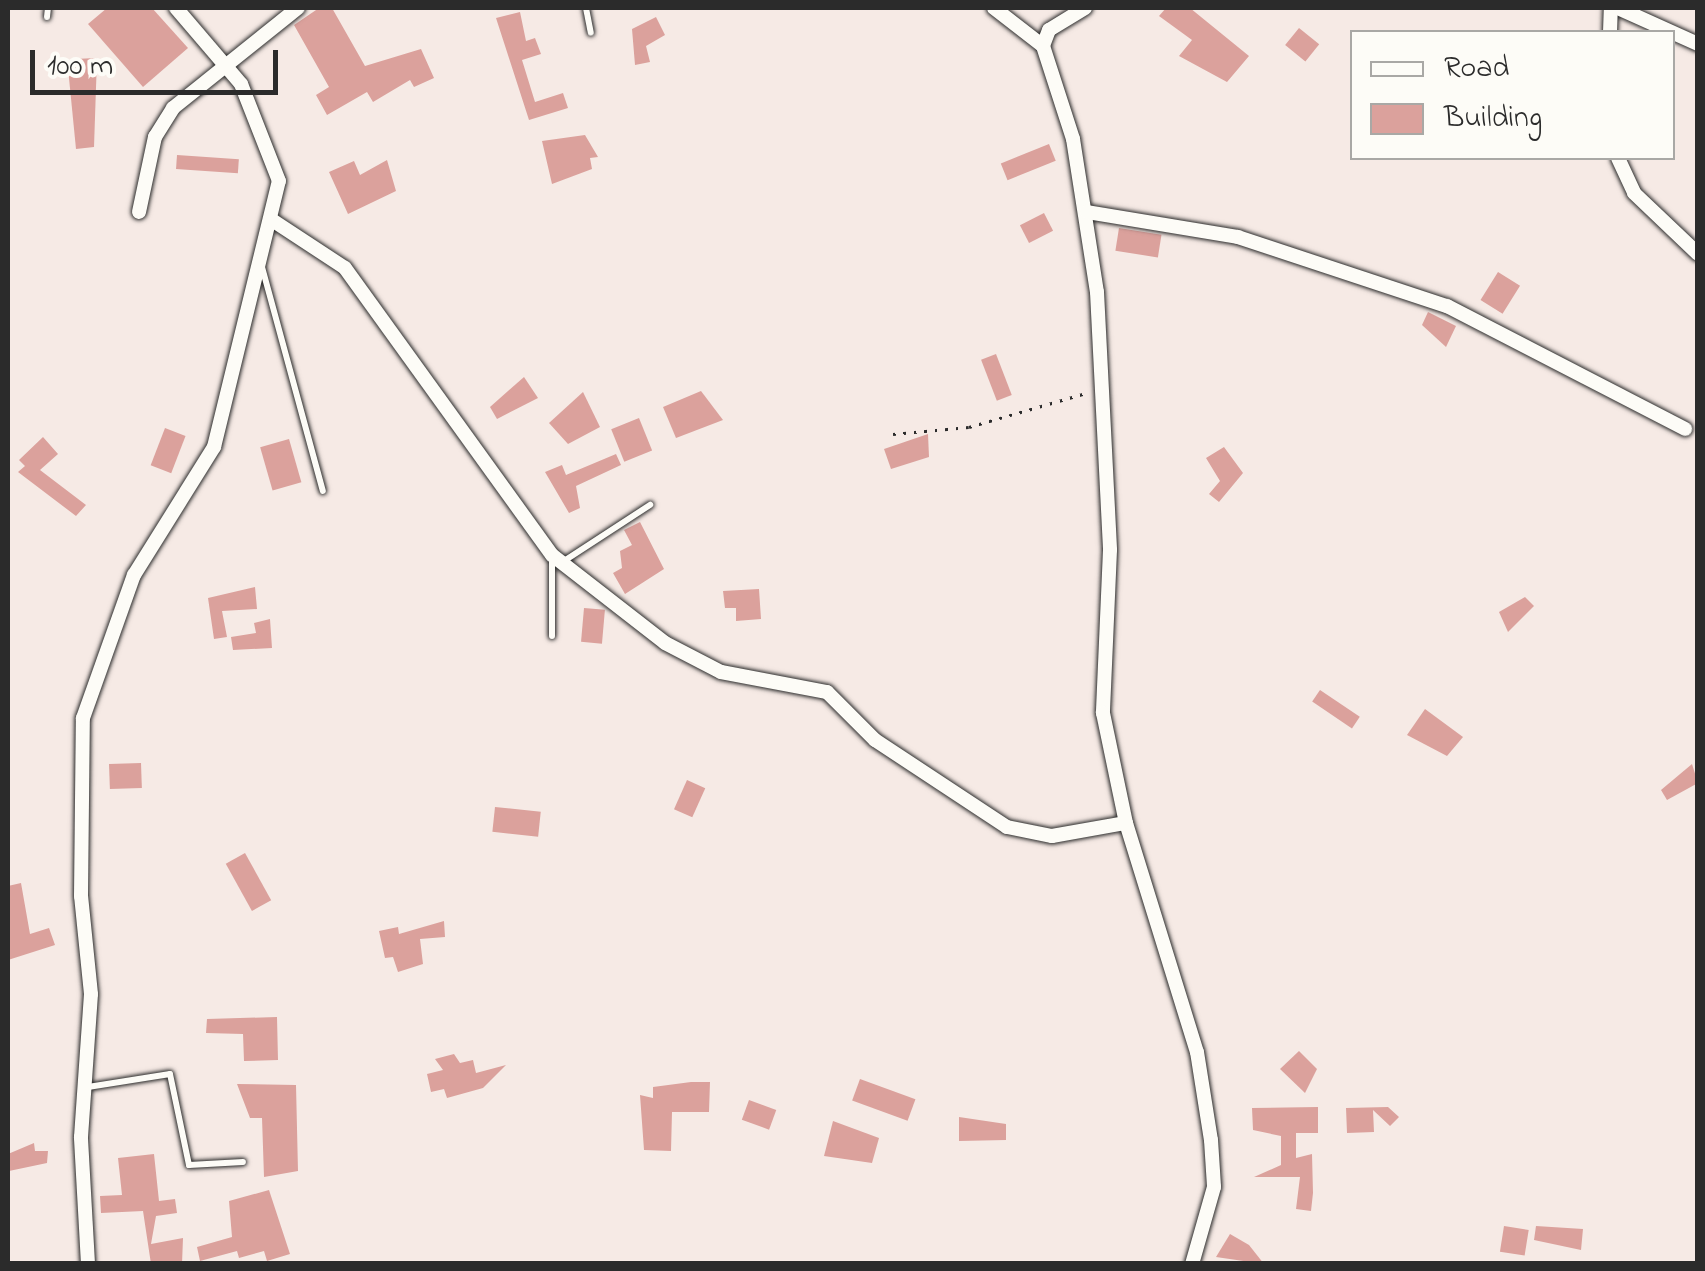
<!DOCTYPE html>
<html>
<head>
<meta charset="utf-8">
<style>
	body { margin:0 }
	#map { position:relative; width:1705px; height:1271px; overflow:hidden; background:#f6eae5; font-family:"Indie Flower",sans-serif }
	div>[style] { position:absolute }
	.building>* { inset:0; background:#dba19c; transform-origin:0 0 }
	.path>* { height:2.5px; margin-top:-1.25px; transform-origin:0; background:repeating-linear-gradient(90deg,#2b2b2b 0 2.5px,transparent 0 10.5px) }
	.roads { filter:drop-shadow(0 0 2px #2b2b2b) drop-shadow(0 0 2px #2b2b2b) }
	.service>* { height:6px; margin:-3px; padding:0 3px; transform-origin:3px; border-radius:3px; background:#fdfcf7 }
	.minor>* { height:14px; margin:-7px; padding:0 7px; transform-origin:7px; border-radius:7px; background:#fdfcf7 }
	span { translate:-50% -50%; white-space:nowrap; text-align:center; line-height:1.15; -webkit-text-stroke:9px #fdfcf7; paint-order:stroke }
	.frame { position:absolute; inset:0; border:10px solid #2b2b2b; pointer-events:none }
	.legend { position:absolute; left:1350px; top:30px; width:325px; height:130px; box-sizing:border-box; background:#fdfcf7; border:2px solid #a9a8a5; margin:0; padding:12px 18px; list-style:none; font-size:30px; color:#2b2b2b }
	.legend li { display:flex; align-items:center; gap:20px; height:50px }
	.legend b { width:50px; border:2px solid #a9a8a5 }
	.scale { position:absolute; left:30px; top:50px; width:248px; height:45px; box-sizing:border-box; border:5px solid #2b2b2b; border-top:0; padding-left:12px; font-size:30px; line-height:35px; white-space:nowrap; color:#2b2b2b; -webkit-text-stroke:8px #fdfcf7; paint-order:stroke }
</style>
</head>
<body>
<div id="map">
	<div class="building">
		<div style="clip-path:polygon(107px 8px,152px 8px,188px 48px,143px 87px,88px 24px)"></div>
		<div style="clip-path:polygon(319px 8px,332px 8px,365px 66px,421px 49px,434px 78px,414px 87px,410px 80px,373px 102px,367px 92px,327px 115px,316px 95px,329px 87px,294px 25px)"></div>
		<div style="clip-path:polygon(1166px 8px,1190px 8px,1249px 56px,1227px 82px,1179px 56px,1192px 40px,1159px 16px)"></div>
		<div style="clip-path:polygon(520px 12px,526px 41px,535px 38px,541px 54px,522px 60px,535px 102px,563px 93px,568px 108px,529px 120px,496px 18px)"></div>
		<div style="clip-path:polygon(656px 17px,665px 35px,646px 46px,650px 62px,635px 65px,632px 29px)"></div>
		<div style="left:1299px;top:28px;width:26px;height:22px;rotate:39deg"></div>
		<div style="clip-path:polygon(97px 58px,94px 147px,76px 149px,68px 68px,74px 59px)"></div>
		<div style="clip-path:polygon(585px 135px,598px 157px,590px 158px,592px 169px,552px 184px,542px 141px)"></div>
		<div style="left:1049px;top:144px;width:18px;height:52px;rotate:68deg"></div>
		<div style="left:177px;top:155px;width:62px;height:14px;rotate:4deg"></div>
		<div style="clip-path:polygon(387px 160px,396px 191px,348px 214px,329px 172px,354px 161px,360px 175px)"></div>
		<div style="left:1044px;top:213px;width:20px;height:27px;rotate:63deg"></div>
		<div style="left:1119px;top:228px;width:43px;height:23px;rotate:9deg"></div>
		<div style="left:1498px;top:272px;width:26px;height:33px;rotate:32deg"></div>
		<div style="clip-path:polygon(1428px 312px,1456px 326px,1446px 347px,1422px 325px)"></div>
		<div style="left:996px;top:354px;width:44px;height:16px;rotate:69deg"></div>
		<div style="clip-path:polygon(524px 377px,538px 398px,497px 419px,490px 407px)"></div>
		<div style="clip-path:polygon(701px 391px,723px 420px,676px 438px,663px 407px)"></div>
		<div style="clip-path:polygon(583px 392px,600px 427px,568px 444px,549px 423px)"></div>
		<div style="left:639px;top:418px;width:35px;height:30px;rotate:68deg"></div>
		<div style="left:165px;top:428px;width:22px;height:40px;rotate:21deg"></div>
		<div style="clip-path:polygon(928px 434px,929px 457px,891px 469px,884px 449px)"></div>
		<div style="clip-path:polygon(43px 437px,58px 454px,40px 470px,86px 505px,76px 516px,18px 472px,25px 466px,19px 460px)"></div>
		<div style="left:289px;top:439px;width:45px;height:30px;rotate:74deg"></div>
		<div style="clip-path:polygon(1224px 447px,1243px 473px,1219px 502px,1209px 494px,1220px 481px,1206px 458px)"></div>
		<div style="clip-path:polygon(616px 454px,621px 465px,576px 486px,580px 508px,569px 513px,545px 472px,562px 465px,566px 475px)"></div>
		<div style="clip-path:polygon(640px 522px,664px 569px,625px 594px,613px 573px,622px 568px,620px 551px,632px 545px,624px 530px)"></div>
		<div style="clip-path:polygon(255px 587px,257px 609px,222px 611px,227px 637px,214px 639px,208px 598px)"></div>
		<div style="clip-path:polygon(759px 589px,761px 619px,736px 621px,736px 608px,725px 608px,723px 591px)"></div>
		<div style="clip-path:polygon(1525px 597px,1534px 606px,1508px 632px,1499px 612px)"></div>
		<div style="left:584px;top:608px;width:21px;height:34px;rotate:5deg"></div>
		<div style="clip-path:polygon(270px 619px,272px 648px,233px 650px,231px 637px,256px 633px,254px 623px)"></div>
		<div style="left:1320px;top:690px;width:48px;height:14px;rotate:34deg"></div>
		<div style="clip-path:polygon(1425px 709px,1463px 737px,1447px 756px,1407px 735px)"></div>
		<div style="left:141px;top:763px;width:25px;height:32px;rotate:88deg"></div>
		<div style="clip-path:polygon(1692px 764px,1698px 783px,1667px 800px,1661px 790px)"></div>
		<div style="left:687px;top:780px;width:20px;height:32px;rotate:24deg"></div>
		<div style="left:495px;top:807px;width:46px;height:25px;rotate:6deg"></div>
		<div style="left:245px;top:853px;width:54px;height:22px;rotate:61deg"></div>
		<div style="clip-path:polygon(21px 883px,30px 934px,49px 928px,55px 945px,8px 960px,8px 886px)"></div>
		<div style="clip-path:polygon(444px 921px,445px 937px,420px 939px,423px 964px,398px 972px,393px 957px,385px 958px,379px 931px,398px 927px,399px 934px)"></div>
		<div style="clip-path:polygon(277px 1017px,278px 1060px,244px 1061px,243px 1034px,206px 1033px,207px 1019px)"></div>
		<div style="clip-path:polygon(1299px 1051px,1317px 1069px,1305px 1093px,1280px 1069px)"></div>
		<div style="clip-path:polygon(454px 1054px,460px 1063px,473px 1060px,476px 1073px,506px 1065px,483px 1088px,447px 1098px,444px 1089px,431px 1092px,427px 1074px,443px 1070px,435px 1059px)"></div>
		<div style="left:860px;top:1079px;width:59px;height:23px;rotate:20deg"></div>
		<div style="clip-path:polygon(691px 1082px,710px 1082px,709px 1112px,672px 1112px,671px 1151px,644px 1150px,640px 1095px,653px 1098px,653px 1087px)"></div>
		<div style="clip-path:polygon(237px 1084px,296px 1085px,298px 1171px,264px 1177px,262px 1118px,250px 1118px)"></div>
		<div style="left:749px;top:1100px;width:29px;height:21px;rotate:20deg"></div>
		<div style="clip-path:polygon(1318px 1107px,1318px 1133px,1296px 1133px,1296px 1158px,1312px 1154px,1313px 1193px,1311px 1211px,1296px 1209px,1300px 1177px,1254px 1177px,1281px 1165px,1281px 1136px,1253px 1130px,1252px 1108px)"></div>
		<div style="clip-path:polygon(1388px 1107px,1399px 1117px,1390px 1126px,1373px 1110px,1374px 1132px,1347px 1133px,1346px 1108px)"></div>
		<div style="clip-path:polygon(959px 1117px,1006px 1124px,1006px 1140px,959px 1141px)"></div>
		<div style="clip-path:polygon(833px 1121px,879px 1138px,872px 1163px,824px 1156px)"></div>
		<div style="clip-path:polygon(34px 1143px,35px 1151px,48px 1151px,47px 1163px,9px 1171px,8px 1154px)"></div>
		<div style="clip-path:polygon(154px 1154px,159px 1201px,175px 1199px,177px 1213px,156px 1216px,151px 1244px,183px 1238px,182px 1264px,151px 1264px,143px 1211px,101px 1213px,100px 1196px,122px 1195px,118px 1158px)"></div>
		<div style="clip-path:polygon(269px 1190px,290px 1254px,267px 1261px,264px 1251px,239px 1258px,237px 1251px,200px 1261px,197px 1247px,232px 1237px,229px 1201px)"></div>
		<div style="left:1504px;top:1226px;width:25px;height:26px;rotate:9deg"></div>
		<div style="clip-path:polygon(1536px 1226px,1583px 1229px,1581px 1250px,1534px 1240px)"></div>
		<div style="clip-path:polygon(1230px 1234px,1249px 1245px,1264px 1264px,1216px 1257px)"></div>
	</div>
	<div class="path">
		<div style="left:893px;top:434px;width:76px;rotate:-5.3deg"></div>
		<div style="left:969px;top:427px;width:122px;rotate:-16.2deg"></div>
	</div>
	<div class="roads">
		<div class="service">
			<div style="left:586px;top:8px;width:25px;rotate:79deg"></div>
			<div style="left:47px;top:17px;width:9px;rotate:-84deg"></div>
			<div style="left:262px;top:267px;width:232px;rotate:74.8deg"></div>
			<div style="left:552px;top:556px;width:80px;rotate:90deg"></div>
			<div style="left:564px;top:561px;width:103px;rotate:-33.1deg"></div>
			<div style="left:88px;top:1087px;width:83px;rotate:-9deg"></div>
			<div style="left:170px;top:1074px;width:93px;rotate:78.2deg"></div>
			<div style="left:189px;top:1165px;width:54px;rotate:-3.2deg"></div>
		</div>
		<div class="minor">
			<div style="left:994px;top:8px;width:62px;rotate:37.8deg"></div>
			<div style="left:1085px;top:8px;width:42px;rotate:148.6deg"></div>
			<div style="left:1049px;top:30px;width:17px;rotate:111deg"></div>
			<div style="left:1043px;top:46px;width:98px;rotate:72.1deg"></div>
			<div style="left:1073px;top:139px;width:155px;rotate:81.1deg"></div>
			<div style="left:1097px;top:292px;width:258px;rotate:87.1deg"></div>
			<div style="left:1110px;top:550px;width:163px;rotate:92.5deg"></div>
			<div style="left:1103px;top:713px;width:112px;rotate:78.2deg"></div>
			<div style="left:1126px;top:823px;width:240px;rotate:72.8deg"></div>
			<div style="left:1197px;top:1052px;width:89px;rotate:81deg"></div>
			<div style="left:1211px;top:1140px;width:47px;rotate:86.3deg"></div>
			<div style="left:1214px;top:1187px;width:80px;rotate:105.9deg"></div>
			<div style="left:1618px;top:8px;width:88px;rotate:24.2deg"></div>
			<div style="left:1610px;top:32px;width:24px;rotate:-88deg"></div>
			<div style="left:1618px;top:158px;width:38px;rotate:65deg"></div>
			<div style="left:1634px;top:193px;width:88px;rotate:43.6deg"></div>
			<div style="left:139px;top:212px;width:77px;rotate:-78deg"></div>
			<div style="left:155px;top:137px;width:34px;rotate:-58deg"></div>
			<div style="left:173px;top:108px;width:160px;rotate:-38.7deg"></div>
			<div style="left:1087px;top:212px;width:153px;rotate:9.4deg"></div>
			<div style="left:1238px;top:237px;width:220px;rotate:18.3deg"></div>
			<div style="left:1447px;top:306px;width:268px;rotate:27.3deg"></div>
			<div style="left:272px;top:220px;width:87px;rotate:33.3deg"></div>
			<div style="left:345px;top:268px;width:354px;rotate:54.2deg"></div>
			<div style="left:552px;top:555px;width:143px;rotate:37.9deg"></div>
			<div style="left:665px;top:643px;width:63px;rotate:27.4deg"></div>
			<div style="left:721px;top:672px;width:108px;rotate:10.7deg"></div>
			<div style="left:827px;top:692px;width:68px;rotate:45deg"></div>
			<div style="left:875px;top:740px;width:158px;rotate:33.4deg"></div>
			<div style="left:1007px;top:827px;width:46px;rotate:11.3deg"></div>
			<div style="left:1052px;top:836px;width:75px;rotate:-10deg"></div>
			<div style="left:88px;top:1264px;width:127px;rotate:-93.2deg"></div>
			<div style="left:81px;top:1137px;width:143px;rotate:-86deg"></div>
			<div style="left:91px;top:994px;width:99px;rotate:-95.8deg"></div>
			<div style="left:81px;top:896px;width:178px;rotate:-89.4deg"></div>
			<div style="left:83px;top:718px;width:152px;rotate:-70.4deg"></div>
			<div style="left:134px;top:575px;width:151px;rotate:-58deg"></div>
			<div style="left:214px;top:447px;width:274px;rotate:-76.3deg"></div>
			<div style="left:279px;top:181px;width:104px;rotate:-111.4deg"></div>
			<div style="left:241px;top:84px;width:100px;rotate:-130.5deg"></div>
		</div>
	</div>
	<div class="frame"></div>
	<ul class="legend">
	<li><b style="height:12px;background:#fdfcf7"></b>Road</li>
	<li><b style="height:28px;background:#dba19c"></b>Building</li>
	</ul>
	<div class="scale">100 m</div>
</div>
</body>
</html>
